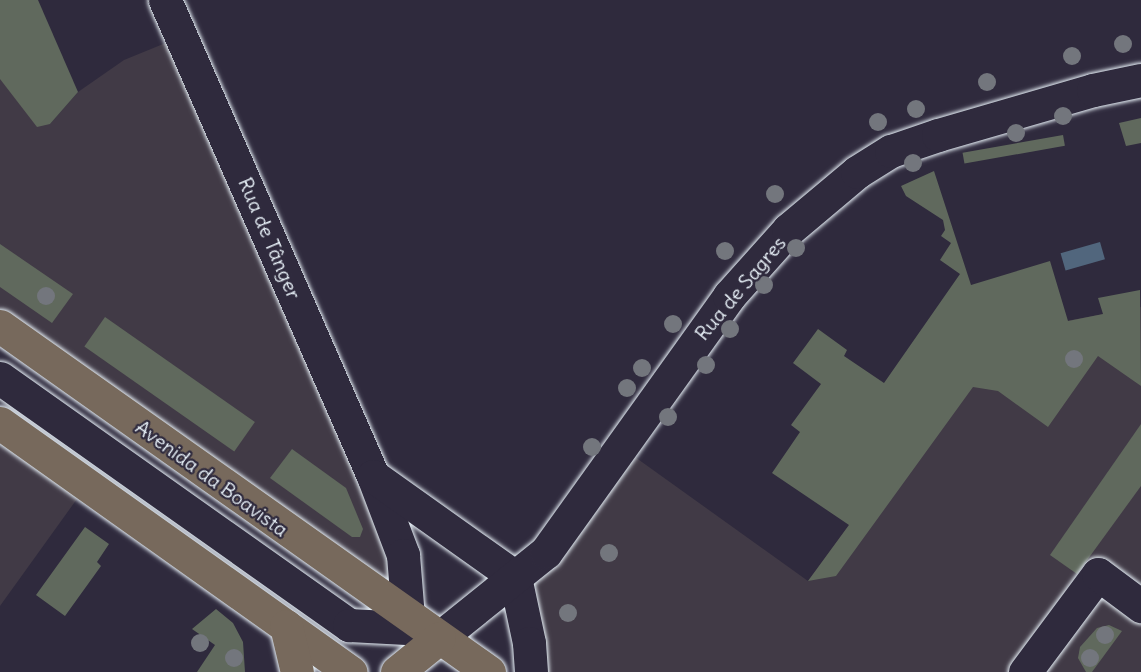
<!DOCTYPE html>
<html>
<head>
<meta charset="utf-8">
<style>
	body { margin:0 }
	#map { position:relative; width:1141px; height:672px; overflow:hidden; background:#2f2a3d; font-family:Delius,sans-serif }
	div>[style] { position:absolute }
	.built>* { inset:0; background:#413a46 }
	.green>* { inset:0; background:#60695d; transform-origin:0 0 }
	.water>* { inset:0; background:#51667d; transform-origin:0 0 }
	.roads { filter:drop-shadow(0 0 2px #e8f1f8) drop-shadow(0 0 2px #e8f1f8) }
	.minor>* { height:33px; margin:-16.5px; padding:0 16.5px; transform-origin:16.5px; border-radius:16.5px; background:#2f2a3d }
	.major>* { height:33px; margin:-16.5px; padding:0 16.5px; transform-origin:16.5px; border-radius:16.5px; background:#77695c }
	.trees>* { width:18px; height:18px; margin:-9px; border-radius:50%; background:#73767d }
	span { translate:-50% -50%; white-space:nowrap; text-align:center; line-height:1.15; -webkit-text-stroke:4.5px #2f2a3d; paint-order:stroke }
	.street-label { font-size:20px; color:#e8f1f8 }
</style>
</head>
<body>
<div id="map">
	<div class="built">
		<div style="clip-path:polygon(173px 40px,373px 476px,408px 617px,0 326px,0 58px,50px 124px,78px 92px,124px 60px)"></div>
		<div style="clip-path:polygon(1141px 307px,1141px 672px,531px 672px,515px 577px,621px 447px,808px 581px,987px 336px)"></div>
		<div style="clip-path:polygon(0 423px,87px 485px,0 606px)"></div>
	</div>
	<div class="green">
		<div style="clip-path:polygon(0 0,38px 0,78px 92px,50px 124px,37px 127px,0 79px)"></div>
		<div style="clip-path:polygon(1141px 118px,1141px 143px,1126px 146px,1119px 123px)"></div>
		<div style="left:1063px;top:135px;width:11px;height:102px;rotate:80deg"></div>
		<div style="clip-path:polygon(934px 171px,971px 285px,1050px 261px,1068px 321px,1103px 314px,1098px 298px,1140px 290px,1141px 386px,1098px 356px,1048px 427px,998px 391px,973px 387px,836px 576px,808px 581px,849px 525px,772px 473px,800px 432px,791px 425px,821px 384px,793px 363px,818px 329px,847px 350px,844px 356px,884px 383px,960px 274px,940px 260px,951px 243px,941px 236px,945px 230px,943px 220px,906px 196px,901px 186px)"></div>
		<div style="clip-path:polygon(0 244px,73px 294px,52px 323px,0 287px)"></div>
		<div style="left:105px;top:317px;width:183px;height:36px;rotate:35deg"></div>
		<div style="clip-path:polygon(1141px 424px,1141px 486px,1077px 574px,1050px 555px)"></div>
		<div style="clip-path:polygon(292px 449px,346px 488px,363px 529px,360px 537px,352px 537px,270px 478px)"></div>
		<div style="clip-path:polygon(85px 527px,109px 544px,97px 562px,101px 566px,65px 616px,36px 595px)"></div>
		<div style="clip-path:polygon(216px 609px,233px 623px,243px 642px,245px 672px,197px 672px,215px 645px,192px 629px)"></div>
		<div style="clip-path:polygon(1109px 625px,1122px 631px,1092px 672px,1086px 672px,1078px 658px,1080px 647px,1097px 628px)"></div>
	</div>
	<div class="water">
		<div style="left:1100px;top:242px;width:18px;height:41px;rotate:74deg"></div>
	</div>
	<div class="roads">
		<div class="minor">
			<div style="left:165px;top:0;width:519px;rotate:66.4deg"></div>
			<div style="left:373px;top:476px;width:85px;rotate:69.2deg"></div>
			<div style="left:403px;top:555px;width:62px;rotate:85.4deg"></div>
			<div style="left:0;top:378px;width:428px;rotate:35.3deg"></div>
			<div style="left:349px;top:625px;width:76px;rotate:3deg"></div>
			<div style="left:373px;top:476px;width:174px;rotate:35.4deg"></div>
			<div style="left:515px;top:577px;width:67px;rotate:78deg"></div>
			<div style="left:529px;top:643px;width:29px;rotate:86deg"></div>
			<div style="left:439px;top:638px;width:137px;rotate:-38.8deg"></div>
			<div style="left:546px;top:552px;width:315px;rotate:-54.4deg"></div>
			<div style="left:729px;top:296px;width:89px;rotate:-48.2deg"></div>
			<div style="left:788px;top:230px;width:90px;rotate:-40deg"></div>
			<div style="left:857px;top:172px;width:40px;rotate:-32deg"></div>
			<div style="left:891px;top:151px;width:50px;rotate:-18.8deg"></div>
			<div style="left:938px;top:135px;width:161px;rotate:-16.2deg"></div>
			<div style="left:1093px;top:90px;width:49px;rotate:-11.8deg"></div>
			<div style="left:1025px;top:672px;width:122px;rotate:-53.3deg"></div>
			<div style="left:1098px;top:574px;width:54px;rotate:36.7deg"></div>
		</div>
		<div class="major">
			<div style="left:0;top:326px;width:599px;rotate:35.28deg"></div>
			<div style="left:0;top:423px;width:430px;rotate:35.4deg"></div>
			<div style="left:286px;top:626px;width:47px;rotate:76.6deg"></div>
			<div style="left:397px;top:672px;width:54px;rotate:-39deg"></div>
		</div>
	</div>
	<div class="trees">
		<div style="left:1123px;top:44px"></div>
		<div style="left:1072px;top:56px"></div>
		<div style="left:987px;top:82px"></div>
		<div style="left:916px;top:109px"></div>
		<div style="left:1063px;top:116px"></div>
		<div style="left:878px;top:122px"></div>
		<div style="left:1016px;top:133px"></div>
		<div style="left:913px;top:163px"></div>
		<div style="left:775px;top:194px"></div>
		<div style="left:796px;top:248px"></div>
		<div style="left:725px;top:251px"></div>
		<div style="left:764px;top:285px"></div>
		<div style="left:46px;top:296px"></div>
		<div style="left:673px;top:324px"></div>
		<div style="left:730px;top:329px"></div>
		<div style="left:1074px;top:359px"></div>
		<div style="left:706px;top:365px"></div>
		<div style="left:642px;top:368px"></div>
		<div style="left:627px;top:388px"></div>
		<div style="left:668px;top:417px"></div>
		<div style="left:592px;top:447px"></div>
		<div style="left:609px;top:553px"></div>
		<div style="left:568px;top:613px"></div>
		<div style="left:1105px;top:635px"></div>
		<div style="left:200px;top:643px"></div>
		<div style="left:234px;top:658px"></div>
		<div style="left:1090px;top:658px"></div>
	</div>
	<div class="street-label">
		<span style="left:270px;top:238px;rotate:67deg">Rua de Tânger</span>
		<span style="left:740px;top:288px;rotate:-50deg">Rua de Sagres</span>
		<span style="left:212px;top:478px;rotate:36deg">Avenida da Boavista</span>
	</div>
</div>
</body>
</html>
